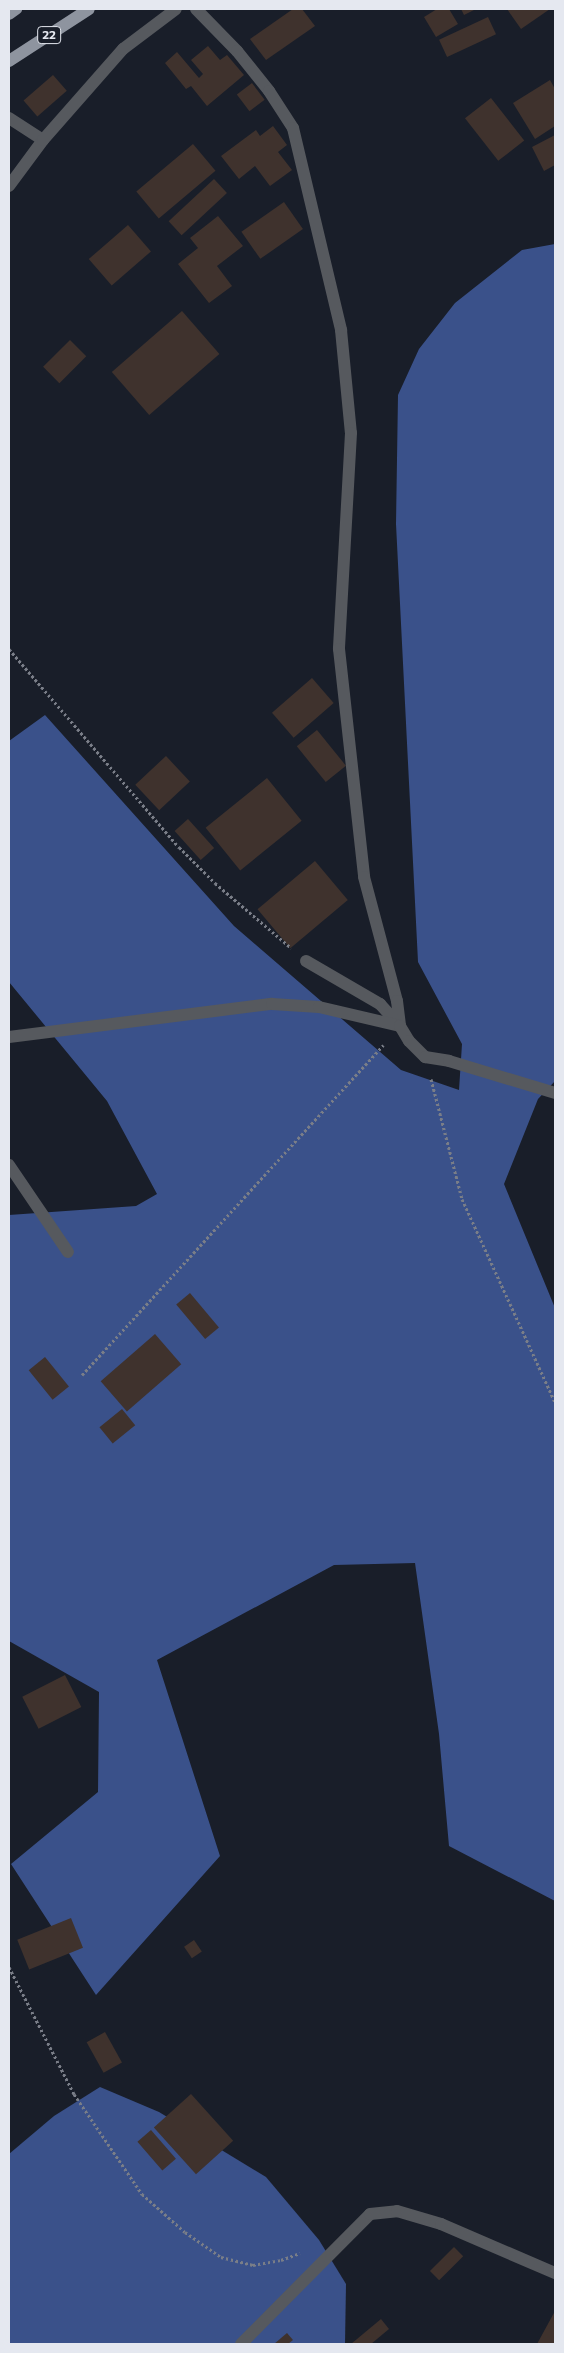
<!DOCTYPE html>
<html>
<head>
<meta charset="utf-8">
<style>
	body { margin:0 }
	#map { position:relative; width:564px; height:2353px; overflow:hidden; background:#191e29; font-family:Commissioner,sans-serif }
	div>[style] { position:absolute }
	.forest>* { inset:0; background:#3a518a }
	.building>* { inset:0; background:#3f322d; transform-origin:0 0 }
	.path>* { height:3px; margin-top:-1.5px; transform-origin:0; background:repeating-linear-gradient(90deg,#7a7e88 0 2.5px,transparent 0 5px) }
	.minor>* { height:12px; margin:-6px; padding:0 6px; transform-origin:6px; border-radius:6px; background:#56595e }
	.major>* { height:12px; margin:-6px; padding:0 6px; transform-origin:6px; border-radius:6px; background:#8e949f }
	span { translate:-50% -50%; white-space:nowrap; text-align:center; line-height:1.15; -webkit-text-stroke:4px #191e29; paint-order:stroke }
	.shield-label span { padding:1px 4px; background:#191e29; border:1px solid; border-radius:4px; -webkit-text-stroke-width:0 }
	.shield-label { font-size:12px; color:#e5e8f0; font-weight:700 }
	.frame { position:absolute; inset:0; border:10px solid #e5e8f0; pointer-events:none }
</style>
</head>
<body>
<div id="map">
	<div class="forest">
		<div style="clip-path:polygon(555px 244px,555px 1081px,538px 1099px,504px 1184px,555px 1308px,555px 1901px,449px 1846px,439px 1734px,415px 1563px,334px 1565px,157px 1660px,220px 1856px,96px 1995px,11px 1864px,98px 1792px,99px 1692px,9px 1641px,9px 1215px,136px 1206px,157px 1194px,107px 1101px,9px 982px,9px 741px,45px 715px,234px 926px,401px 1070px,459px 1090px,462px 1044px,418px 962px,396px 524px,398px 395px,419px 349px,455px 303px,522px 250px)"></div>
		<div style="clip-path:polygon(100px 2087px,159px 2112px,266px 2177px,319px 2240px,346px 2284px,345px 2344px,9px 2344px,9px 2154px,54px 2116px)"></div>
	</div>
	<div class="building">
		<div style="clip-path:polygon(293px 9px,302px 9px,315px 26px,266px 60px,250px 39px)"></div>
		<div style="clip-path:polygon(437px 9px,449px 9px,458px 24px,436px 37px,424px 17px)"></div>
		<div style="clip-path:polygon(461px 9px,476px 9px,464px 15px)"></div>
		<div style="clip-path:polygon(507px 9px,550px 9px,521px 29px)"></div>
		<div style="left:488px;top:17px;width:19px;height:54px;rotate:65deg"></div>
		<div style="clip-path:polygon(208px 46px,220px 60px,227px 55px,244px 75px,207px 106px,191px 86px,186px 89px,165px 63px,177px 52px,199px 78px,203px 74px,191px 60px)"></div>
		<div style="left:53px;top:75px;width:21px;height:39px;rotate:49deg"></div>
		<div style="clip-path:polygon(550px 80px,555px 89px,555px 126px,535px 139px,513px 103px)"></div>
		<div style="left:252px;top:83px;width:21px;height:19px;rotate:53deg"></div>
		<div style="left:491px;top:98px;width:54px;height:33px;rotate:52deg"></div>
		<div style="clip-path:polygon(273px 126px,287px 145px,278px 152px,292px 170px,270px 186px,255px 166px,239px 179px,221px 156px,256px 130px,260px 136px)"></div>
		<div style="clip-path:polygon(555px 135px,555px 165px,544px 171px,532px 147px)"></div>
		<div style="left:193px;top:144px;width:35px;height:74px;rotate:50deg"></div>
		<div style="left:214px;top:179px;width:19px;height:62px;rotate:47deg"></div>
		<div style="left:284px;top:202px;width:33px;height:52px;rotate:55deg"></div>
		<div style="clip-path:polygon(218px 216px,243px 246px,217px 266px,232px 286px,209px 303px,178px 264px,198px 248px,190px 238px)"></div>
		<div style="left:128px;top:225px;width:35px;height:52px;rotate:49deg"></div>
		<div style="left:182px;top:311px;width:57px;height:93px;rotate:49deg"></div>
		<div style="left:70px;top:340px;width:23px;height:38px;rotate:45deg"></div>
		<div style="left:312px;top:678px;width:33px;height:53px;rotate:49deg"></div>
		<div style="left:317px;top:730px;width:46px;height:26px;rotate:51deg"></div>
		<div style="left:166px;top:756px;width:35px;height:42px;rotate:47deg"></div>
		<div style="left:267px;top:778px;width:55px;height:79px;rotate:51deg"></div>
		<div style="left:188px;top:819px;width:39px;height:18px;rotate:48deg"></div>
		<div style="left:315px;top:861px;width:51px;height:75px;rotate:50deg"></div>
		<div style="left:190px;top:1293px;width:45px;height:18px;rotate:50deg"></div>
		<div style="left:155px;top:1334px;width:40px;height:72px;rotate:49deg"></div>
		<div style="left:45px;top:1357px;width:38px;height:21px;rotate:51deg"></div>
		<div style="left:122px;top:1409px;width:21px;height:29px;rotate:51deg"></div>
		<div style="left:65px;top:1675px;width:36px;height:48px;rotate:63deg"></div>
		<div style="left:71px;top:1918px;width:32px;height:58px;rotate:68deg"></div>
		<div style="left:194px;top:1940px;width:14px;height:12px;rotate:56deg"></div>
		<div style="left:105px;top:2032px;width:35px;height:21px;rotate:61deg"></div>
		<div style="left:191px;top:2094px;width:63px;height:50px;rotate:48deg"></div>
		<div style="left:151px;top:2130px;width:38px;height:18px;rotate:49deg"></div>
		<div style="left:454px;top:2247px;width:13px;height:34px;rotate:45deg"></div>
		<div style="clip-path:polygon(555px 2311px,555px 2344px,537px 2344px)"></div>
		<div style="clip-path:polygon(381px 2319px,389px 2329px,371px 2344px,351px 2344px)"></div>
		<div style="clip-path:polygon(287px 2333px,293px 2340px,288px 2344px,274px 2344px)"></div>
	</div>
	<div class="path">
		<div style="left:9px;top:649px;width:261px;rotate:49.4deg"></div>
		<div style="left:179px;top:847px;width:51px;rotate:45deg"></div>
		<div style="left:215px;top:883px;width:100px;rotate:40.5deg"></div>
		<div style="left:431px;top:1079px;width:124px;rotate:75.5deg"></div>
		<div style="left:462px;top:1199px;width:223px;rotate:65.4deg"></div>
		<div style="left:82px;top:1375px;width:447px;rotate:-47.6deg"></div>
		<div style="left:9px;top:1967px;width:143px;rotate:62.9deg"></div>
		<div style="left:74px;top:2094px;width:121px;rotate:55.8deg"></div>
		<div style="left:142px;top:2194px;width:57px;rotate:41.5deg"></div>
		<div style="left:185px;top:2232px;width:44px;rotate:34.8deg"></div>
		<div style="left:221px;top:2257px;width:33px;rotate:14deg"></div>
		<div style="left:253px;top:2265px;width:28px;rotate:-10deg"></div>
		<div style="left:281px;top:2260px;width:20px;rotate:-20deg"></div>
	</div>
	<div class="minor">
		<div style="left:196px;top:9px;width:59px;rotate:45.7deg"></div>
		<div style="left:237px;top:51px;width:51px;rotate:51.3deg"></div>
		<div style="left:269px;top:91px;width:44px;rotate:57deg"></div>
		<div style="left:293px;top:128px;width:208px;rotate:76.6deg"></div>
		<div style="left:341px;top:330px;width:103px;rotate:84.5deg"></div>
		<div style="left:351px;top:433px;width:216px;rotate:93.2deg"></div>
		<div style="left:339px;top:649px;width:229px;rotate:83.7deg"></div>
		<div style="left:364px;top:877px;width:128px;rotate:75.1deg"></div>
		<div style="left:397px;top:1001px;width:25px;rotate:83deg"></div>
		<div style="left:9px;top:118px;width:40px;rotate:32.9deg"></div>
		<div style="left:9px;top:186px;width:57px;rotate:-53.5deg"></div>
		<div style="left:43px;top:140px;width:121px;rotate:-48.7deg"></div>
		<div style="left:123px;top:49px;width:66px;rotate:-37deg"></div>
		<div style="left:306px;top:961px;width:86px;rotate:30.2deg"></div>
		<div style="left:380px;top:1004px;width:30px;rotate:48deg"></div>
		<div style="left:9px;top:1037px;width:265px;rotate:-7.2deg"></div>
		<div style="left:272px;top:1004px;width:47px;rotate:3.7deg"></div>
		<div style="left:319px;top:1007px;width:83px;rotate:13.2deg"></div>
		<div style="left:400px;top:1026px;width:17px;rotate:59deg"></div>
		<div style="left:409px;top:1041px;width:23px;rotate:45deg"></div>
		<div style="left:425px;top:1057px;width:24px;rotate:9deg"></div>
		<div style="left:449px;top:1061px;width:111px;rotate:16.8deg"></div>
		<div style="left:9px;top:1165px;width:105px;rotate:55.9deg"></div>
		<div style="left:241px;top:2344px;width:183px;rotate:-45.2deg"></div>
		<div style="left:370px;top:2214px;width:27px;rotate:-6deg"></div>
		<div style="left:397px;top:2211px;width:46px;rotate:16.5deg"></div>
		<div style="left:441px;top:2224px;width:124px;rotate:23.3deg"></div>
	</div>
	<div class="major">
		<div style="left:9px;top:14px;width:9px;rotate:-36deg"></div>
		<div style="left:9px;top:61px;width:95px;rotate:-33deg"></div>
	</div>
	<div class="shield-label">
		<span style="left:49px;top:35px">22</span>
	</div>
	<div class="frame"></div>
</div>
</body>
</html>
